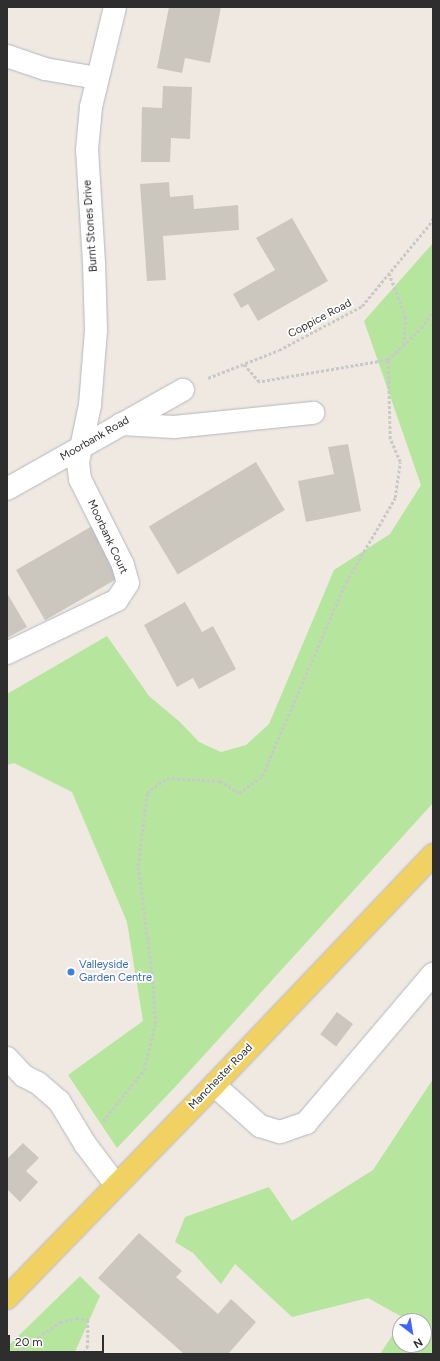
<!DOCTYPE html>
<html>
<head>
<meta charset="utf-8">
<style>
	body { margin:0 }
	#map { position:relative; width:440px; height:1361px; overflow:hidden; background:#efe9e1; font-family:Figtree,sans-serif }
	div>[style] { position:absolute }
	.green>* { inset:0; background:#b6e59e }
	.building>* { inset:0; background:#cbc7bf; transform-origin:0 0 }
	.path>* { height:2.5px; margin-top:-1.25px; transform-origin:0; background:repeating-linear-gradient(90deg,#c9c9c9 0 3px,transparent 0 5px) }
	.roads { filter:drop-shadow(0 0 1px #b4b7c1) drop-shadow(0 0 1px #b4b7c1) }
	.minor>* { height:22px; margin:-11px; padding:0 11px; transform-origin:11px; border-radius:11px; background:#fff }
	.major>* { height:22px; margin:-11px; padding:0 11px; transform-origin:11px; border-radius:11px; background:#f2d163 }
	.dots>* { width:11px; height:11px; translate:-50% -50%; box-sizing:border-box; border:2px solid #fff; border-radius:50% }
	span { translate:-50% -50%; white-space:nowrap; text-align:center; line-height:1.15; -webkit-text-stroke:3.5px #fff; paint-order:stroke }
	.street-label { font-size:11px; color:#2e2e2e }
	.shop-label { font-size:11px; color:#366cbe }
	.left { translate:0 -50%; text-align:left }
	.frame { position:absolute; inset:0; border:8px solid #2e2e2e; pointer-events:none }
	.north { position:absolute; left:392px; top:1313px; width:40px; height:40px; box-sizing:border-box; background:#fff; border:1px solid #ababab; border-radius:50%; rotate:149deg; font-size:11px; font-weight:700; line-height:16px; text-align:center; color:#2e2e2e }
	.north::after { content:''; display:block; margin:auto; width:14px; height:18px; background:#4264fb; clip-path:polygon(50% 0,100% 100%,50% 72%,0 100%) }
	.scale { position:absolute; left:8px; top:1335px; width:96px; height:18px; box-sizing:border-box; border:2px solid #2e2e2e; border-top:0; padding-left:5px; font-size:12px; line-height:14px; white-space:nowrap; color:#2e2e2e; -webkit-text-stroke:3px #fff; paint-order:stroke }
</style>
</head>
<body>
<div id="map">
	<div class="green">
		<div style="clip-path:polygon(433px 243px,433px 803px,176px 1086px,117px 1148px,68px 1075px,143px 1021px,127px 922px,72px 792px,14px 763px,7px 765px,7px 694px,107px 636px,149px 696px,180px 722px,199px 742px,221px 752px,246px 745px,269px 724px,334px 570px,390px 534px,421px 485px,364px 321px)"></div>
		<div style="clip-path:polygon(433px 1079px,433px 1354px,380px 1354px,400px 1324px,400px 1345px,424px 1345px,424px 1321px,402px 1321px,404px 1318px,368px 1298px,292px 1317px,235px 1264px,221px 1284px,193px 1253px,175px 1242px,185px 1217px,269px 1187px,292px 1221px,373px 1170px)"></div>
		<div style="clip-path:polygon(80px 1276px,100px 1296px,74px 1354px,7px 1354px,7px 1347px)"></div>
	</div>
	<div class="building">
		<div style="clip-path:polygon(169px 7px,221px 7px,210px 63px,185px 58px,182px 73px,157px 68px)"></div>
		<div style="clip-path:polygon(163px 86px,192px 87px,190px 139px,171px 138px,170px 162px,141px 162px,142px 107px,162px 108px)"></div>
		<div style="clip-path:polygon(169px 182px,170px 197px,193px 195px,194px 209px,238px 205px,239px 230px,163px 236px,166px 280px,147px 281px,140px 184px)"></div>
		<div style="clip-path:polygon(292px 218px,328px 281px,258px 321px,248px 304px,241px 308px,233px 294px,275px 270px,256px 238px)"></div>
		<div style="clip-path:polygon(348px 444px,361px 511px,306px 522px,298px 481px,334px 474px,328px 447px)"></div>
		<div style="left:256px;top:462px;width:56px;height:125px;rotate:59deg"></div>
		<div style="left:94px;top:525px;width:58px;height:90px;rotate:60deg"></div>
		<div style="clip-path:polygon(7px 593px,27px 627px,7px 638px)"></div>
		<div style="clip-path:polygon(185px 602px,202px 632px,213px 626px,236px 669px,199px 689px,193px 678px,177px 687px,144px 625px)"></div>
		<div style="left:337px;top:1012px;width:20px;height:28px;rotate:37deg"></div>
		<div style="clip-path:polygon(23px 1143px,39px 1158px,26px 1171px,38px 1182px,20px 1202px,7px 1189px,7px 1159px)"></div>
		<div style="clip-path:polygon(139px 1233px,182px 1271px,176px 1277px,218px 1314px,231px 1299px,256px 1322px,228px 1354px,184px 1354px,98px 1278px)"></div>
	</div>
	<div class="path">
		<div style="left:389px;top:273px;width:47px;rotate:68.9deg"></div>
		<div style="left:406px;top:317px;width:27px;rotate:94deg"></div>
		<div style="left:388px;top:360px;width:46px;rotate:-44.1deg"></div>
		<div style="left:421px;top:328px;width:21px;rotate:-55deg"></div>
		<div style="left:208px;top:378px;width:76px;rotate:-21.5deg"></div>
		<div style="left:279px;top:350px;width:94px;rotate:-27.9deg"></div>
		<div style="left:362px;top:306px;width:105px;rotate:-50.4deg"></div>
		<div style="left:429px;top:225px;width:8px;rotate:-60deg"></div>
		<div style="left:103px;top:1121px;width:65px;rotate:-51.2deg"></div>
		<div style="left:144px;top:1070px;width:47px;rotate:-76.6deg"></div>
		<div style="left:155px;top:1024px;width:40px;rotate:-92.9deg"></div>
		<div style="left:153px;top:984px;width:119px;rotate:-97.2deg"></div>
		<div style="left:138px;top:866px;width:74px;rotate:-83deg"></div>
		<div style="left:147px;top:793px;width:25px;rotate:-37deg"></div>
		<div style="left:167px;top:778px;width:53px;rotate:3.2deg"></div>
		<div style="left:220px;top:781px;width:22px;rotate:32deg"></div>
		<div style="left:239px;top:793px;width:29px;rotate:-36deg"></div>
		<div style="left:262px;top:776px;width:211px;rotate:-66.6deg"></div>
		<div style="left:346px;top:582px;width:97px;rotate:-59.7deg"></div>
		<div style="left:395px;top:498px;width:36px;rotate:-82deg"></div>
		<div style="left:400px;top:462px;width:25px;rotate:-113deg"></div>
		<div style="left:390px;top:439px;width:79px;rotate:-91.5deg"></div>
		<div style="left:388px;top:360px;width:131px;rotate:170.3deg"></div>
		<div style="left:259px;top:382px;width:23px;rotate:-131deg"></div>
		<div style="left:13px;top:1354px;width:57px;rotate:-34.2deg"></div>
		<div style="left:60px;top:1322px;width:16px;rotate:-14deg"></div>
		<div style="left:76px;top:1318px;width:12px;rotate:9deg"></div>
		<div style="left:88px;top:1320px;width:26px;rotate:90deg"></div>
		<div style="left:88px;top:1346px;width:9px;rotate:117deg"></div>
	</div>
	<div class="roads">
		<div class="minor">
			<div style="left:7px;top:56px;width:40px;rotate:18.9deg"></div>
			<div style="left:45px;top:69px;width:53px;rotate:9.8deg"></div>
			<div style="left:121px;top:424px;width:53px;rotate:3.2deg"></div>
			<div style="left:174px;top:427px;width:140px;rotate:-5.8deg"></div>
			<div style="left:7px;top:489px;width:202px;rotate:-29.4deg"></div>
			<div style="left:7px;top:653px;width:122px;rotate:-25.7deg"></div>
			<div style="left:117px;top:600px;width:20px;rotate:-57deg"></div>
			<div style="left:128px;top:583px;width:19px;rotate:-106deg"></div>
			<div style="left:123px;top:565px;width:96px;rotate:-116.6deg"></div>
			<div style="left:80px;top:479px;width:17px;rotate:-97deg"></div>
			<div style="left:78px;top:462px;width:58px;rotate:-78.1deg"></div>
			<div style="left:90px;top:405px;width:75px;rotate:-85.4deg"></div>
			<div style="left:96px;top:330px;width:67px;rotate:-91.7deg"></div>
			<div style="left:94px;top:263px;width:113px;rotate:-93.5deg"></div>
			<div style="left:87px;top:150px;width:43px;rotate:-84.7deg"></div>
			<div style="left:91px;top:107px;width:103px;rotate:-76.5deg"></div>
			<div style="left:7px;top:1058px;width:25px;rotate:47deg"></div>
			<div style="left:24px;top:1076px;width:16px;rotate:27deg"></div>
			<div style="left:38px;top:1083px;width:28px;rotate:41deg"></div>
			<div style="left:59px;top:1101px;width:50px;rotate:58.8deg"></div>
			<div style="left:85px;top:1144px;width:51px;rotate:52.9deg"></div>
			<div style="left:214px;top:1085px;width:62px;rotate:41.7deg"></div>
			<div style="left:260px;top:1126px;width:21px;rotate:17deg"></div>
			<div style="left:280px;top:1132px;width:28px;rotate:-19deg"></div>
			<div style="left:306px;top:1123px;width:196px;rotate:-49.6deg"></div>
		</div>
		<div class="major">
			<div style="left:7px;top:1298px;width:297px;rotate:-45.8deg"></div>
			<div style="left:214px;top:1085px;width:318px;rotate:-46.4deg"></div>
		</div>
	</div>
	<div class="dots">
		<div style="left:71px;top:972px;background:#3f7fe0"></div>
	</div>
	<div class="street-label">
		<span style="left:91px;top:226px;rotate:-94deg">Burnt Stones Drive</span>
		<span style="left:320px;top:319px;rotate:-28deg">Coppice Road</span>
		<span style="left:95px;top:439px;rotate:-30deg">Moorbank Road</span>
		<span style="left:107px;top:537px;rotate:65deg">Moorbank Court</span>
		<span style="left:221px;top:1077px;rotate:-46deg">Manchester Road</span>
	</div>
	<div class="shop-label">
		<span class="left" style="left:79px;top:972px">Valleyside<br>Garden Centre</span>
	</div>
	<div class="frame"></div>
	<div class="north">N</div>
	<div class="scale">20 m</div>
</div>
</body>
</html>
